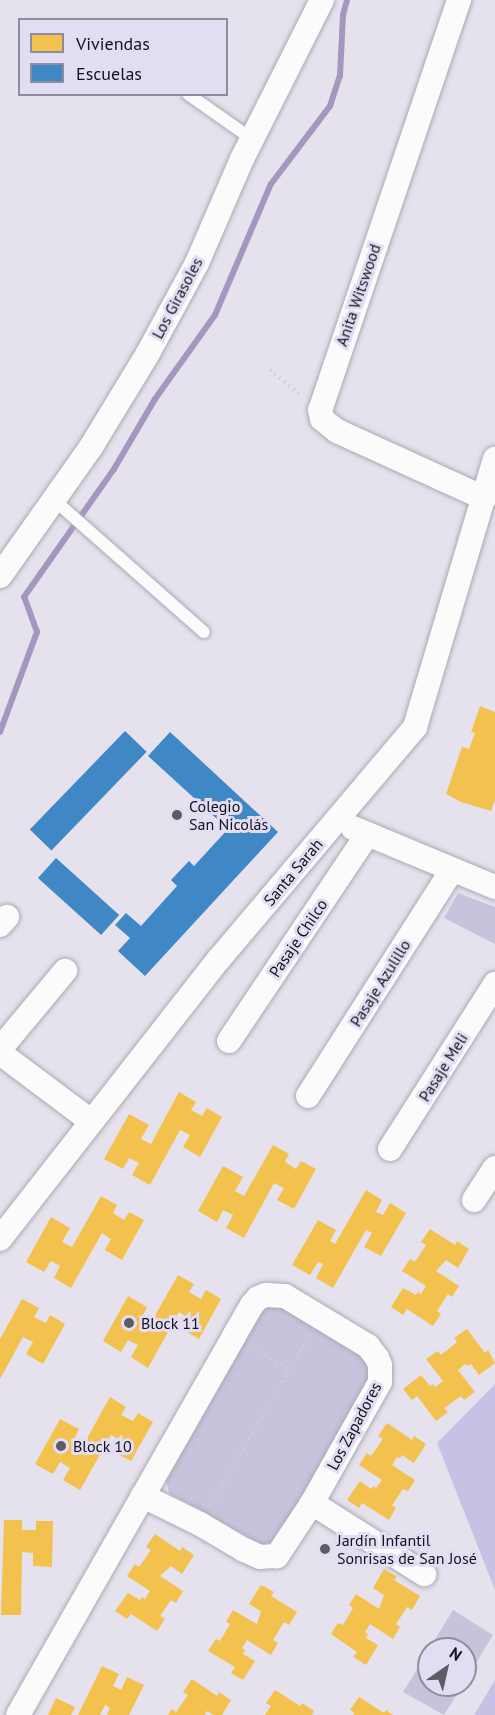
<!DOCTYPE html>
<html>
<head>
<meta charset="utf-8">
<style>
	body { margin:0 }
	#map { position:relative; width:495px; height:1715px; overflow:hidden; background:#e5e2ee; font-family:"PT Sans",sans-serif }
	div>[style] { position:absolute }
	.green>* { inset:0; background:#c8c2dd }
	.forest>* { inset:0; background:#c9c1e3 }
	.homes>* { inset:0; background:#f2c14e }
	.schools>* { inset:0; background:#3f88c5; transform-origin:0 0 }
	.stream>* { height:6px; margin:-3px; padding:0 3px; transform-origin:3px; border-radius:3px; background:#a298bf }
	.path>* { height:4px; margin-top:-2px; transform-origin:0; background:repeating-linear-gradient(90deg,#cecdd0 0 1.5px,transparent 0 6px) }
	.roads { filter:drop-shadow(0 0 2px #aba9b3) drop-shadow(0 0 2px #aba9b3) }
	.lane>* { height:12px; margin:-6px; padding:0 6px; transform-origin:6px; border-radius:6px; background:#fbfbfc }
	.street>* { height:24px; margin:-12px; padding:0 12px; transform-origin:12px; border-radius:12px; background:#fbfbfc }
	.dots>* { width:16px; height:16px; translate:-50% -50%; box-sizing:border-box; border:3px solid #e2ddf3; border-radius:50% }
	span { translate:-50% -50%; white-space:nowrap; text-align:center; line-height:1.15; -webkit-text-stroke:6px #e2ddf3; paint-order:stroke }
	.street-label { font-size:16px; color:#14121a }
	.poi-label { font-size:16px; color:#14121a }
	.left { translate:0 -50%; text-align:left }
	.legend { position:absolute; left:18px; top:18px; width:210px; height:78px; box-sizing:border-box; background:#e2ddf3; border:2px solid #908c9c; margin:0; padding:8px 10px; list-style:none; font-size:18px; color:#14121a }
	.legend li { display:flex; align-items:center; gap:12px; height:30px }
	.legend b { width:30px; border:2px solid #908c9c }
	.north { position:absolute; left:417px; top:1637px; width:60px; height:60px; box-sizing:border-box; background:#e2ddf3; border:2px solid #908c9c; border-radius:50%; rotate:34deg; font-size:16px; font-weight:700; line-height:24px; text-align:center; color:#14121a }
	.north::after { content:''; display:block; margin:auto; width:21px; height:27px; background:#5d5b64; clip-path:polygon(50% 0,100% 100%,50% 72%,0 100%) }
</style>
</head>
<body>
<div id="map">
	<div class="green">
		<div style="clip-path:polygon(458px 893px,495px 907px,495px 944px,444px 918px)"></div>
		<div style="clip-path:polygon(278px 1303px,369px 1357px,370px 1381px,280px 1538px,263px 1545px,169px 1493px,165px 1476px,260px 1308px)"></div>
		<div style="clip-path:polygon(453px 1610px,493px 1635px,465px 1681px,465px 1649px,429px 1649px)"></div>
		<div style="clip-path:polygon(429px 1650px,429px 1685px,463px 1685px,444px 1715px,403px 1692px)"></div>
	</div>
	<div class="forest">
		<div style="clip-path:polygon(495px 1384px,495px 1590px,437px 1443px)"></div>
		<div style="clip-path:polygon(495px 1680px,495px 1715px,474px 1715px)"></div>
	</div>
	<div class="homes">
		<div style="clip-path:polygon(480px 706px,495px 712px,495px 800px,491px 811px,461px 802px,446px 794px,462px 747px,469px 749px,475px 733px,471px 732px)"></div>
		<div style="clip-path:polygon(179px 1092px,196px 1102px,191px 1110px,202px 1116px,207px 1108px,222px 1117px,200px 1157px,183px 1147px,190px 1135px,180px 1130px,150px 1185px,132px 1175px,139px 1163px,129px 1158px,123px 1169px,104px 1159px,129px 1114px,149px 1125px,141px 1139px,151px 1144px)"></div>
		<div style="clip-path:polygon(273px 1145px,289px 1154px,285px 1162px,296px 1169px,301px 1161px,316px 1169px,294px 1209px,277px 1200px,284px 1188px,274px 1183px,244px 1238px,226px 1228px,233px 1215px,223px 1210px,217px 1222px,198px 1211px,223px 1166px,243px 1177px,235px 1191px,244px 1196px)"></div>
		<div style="clip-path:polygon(366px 1190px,382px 1200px,376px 1212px,383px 1215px,390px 1203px,406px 1213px,381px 1256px,364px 1247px,372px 1233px,366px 1230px,333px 1288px,316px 1278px,323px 1264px,318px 1262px,310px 1275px,292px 1265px,318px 1220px,336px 1230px,330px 1241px,335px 1244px)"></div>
		<div style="clip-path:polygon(101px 1196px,117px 1205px,113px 1213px,124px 1220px,129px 1212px,144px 1220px,122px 1260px,105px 1250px,111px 1239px,102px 1233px,71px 1288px,54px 1278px,60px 1266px,51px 1261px,44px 1272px,26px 1262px,51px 1217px,70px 1228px,62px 1242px,72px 1247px)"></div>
		<div style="clip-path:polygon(430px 1229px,455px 1245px,457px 1241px,469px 1249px,458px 1268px,446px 1260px,436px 1271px,459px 1286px,452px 1297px,448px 1294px,437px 1311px,441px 1314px,433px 1326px,407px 1309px,403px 1315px,391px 1307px,403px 1288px,416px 1295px,418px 1292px,421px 1294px,426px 1286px,402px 1271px,410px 1259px,415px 1262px,426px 1245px,421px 1242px)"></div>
		<div style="clip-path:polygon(178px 1275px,194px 1284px,189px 1292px,201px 1299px,206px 1290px,221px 1299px,199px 1339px,182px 1329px,188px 1318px,179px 1312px,148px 1368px,131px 1357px,138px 1345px,128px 1340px,121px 1352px,103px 1341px,128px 1296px,147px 1307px,140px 1321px,149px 1326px)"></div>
		<div style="clip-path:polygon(22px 1299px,39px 1308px,34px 1317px,46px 1323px,50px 1315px,65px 1324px,43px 1364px,26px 1354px,33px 1342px,23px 1337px,0 1379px,0 1339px)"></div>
		<div style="clip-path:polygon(467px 1329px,485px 1353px,488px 1350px,495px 1363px,479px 1375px,471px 1364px,467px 1366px,465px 1364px,458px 1370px,475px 1392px,464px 1400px,461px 1396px,444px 1408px,448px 1412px,436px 1421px,417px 1396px,412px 1400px,403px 1389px,421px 1375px,430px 1386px,433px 1384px,435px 1387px,443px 1381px,426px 1359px,438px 1351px,441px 1355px,457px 1342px,454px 1338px)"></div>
		<div style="clip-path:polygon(110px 1397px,126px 1407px,121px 1415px,133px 1421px,138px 1413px,153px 1422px,131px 1461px,114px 1452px,120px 1440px,111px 1435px,80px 1490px,63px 1480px,70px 1468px,60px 1462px,53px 1474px,35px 1464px,60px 1419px,79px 1429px,72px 1443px,81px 1449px)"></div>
		<div style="clip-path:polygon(387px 1423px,412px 1440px,414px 1436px,426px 1444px,414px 1463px,402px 1455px,400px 1458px,397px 1457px,392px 1465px,415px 1480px,408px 1491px,403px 1489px,392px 1505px,396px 1508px,389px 1520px,362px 1503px,359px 1508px,347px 1500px,360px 1481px,371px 1489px,374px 1486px,376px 1488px,382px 1480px,359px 1465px,367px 1453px,371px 1456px,383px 1439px,378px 1436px)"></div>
		<div style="clip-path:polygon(4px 1520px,22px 1520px,22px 1530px,36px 1530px,36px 1521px,53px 1521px,52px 1567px,33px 1566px,33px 1553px,22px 1552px,21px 1615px,1px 1615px)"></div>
		<div style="clip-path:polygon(155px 1534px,180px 1551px,182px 1547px,194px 1555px,182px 1574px,171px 1566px,160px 1576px,183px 1591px,176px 1603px,171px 1600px,160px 1616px,165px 1619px,157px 1631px,131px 1614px,127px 1619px,115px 1611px,128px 1593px,140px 1600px,142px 1597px,145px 1599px,150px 1591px,127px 1576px,135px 1564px,139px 1567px,151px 1550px,146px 1547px)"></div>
		<div style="clip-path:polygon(384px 1569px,397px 1577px,394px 1580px,420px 1596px,412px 1610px,407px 1607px,396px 1624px,400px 1627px,393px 1639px,370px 1624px,365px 1632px,368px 1634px,366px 1638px,378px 1645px,366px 1665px,353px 1657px,357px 1652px,331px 1634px,338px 1623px,343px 1625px,353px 1608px,349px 1605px,356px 1594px,379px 1609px,384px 1595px,373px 1588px)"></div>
		<div style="clip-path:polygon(261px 1585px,274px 1592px,271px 1596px,297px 1612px,289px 1625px,284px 1622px,273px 1640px,278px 1643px,271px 1655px,247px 1640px,242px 1648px,245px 1650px,243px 1654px,255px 1661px,243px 1680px,231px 1673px,235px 1667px,208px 1651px,216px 1639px,220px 1641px,230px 1624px,226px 1622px,233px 1610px,257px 1624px,261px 1611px,249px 1604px)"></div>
		<div style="clip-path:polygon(102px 1666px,119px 1674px,113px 1686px,121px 1690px,127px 1677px,144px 1685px,129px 1715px,107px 1715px,110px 1708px,105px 1705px,100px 1715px,78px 1715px)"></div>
		<div style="clip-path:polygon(192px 1679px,217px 1696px,219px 1692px,231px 1700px,222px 1715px,213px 1715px,207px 1711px,205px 1715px,168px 1715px,172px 1709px,176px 1712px,188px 1695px,183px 1692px)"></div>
		<div style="clip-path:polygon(275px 1690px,300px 1706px,302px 1703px,314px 1711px,312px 1715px,265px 1715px,271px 1706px,266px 1703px)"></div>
		<div style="clip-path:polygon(359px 1697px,384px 1713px,386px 1710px,393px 1715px,353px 1715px,355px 1713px,350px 1710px)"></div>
		<div style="clip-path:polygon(56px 1698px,75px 1707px,71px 1715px,48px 1715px)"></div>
	</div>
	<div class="schools">
		<div style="left:125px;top:731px;width:30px;height:137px;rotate:44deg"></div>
		<div style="clip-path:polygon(170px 732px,278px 832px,145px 976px,118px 951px,130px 938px,115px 925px,126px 913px,141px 926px,177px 886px,171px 880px,189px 861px,194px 866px,228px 829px,148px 756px)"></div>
		<div style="left:56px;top:858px;width:85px;height:27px;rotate:42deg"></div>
	</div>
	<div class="stream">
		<div style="left:0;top:732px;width:107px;rotate:-69.7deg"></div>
		<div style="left:37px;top:632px;width:37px;rotate:-110deg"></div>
		<div style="left:24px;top:597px;width:156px;rotate:-54.9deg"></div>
		<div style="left:114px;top:469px;width:81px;rotate:-59.6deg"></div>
		<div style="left:155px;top:399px;width:103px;rotate:-54.5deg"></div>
		<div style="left:215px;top:315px;width:142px;rotate:-66.9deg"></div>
		<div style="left:271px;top:184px;width:98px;rotate:-52.9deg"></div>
		<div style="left:330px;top:106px;width:32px;rotate:-72deg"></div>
		<div style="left:340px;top:76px;width:61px;rotate:-87.2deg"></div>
		<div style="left:343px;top:15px;width:16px;rotate:-75deg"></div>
	</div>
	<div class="path">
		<div style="left:270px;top:370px;width:41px;rotate:39.1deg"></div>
		<div style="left:250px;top:1346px;width:45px;rotate:30.5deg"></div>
		<div style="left:210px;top:1507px;width:200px;rotate:-60deg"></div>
	</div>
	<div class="roads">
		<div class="lane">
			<div style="left:188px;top:94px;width:78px;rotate:35.1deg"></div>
			<div style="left:53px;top:499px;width:201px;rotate:41.4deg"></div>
		</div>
		<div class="street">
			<div style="left:459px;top:0;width:433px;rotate:108.7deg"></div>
			<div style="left:320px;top:410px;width:9px;rotate:77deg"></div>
			<div style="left:322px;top:419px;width:19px;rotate:39deg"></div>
			<div style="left:337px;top:431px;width:162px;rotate:24.5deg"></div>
			<div style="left:0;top:576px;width:158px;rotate:-54.8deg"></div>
			<div style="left:91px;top:447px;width:108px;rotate:-58.7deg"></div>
			<div style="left:147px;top:355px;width:105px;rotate:-61.5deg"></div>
			<div style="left:197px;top:263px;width:113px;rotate:-66.6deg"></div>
			<div style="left:242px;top:159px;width:178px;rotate:-63.3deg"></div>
			<div style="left:353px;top:828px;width:154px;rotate:22.6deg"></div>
			<div style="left:0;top:925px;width:11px;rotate:-49deg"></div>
			<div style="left:229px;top:1041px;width:247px;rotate:-56.2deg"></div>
			<div style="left:0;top:1049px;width:102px;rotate:-50.2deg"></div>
			<div style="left:0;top:1053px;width:114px;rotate:36.8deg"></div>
			<div style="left:308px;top:1096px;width:268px;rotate:-57.5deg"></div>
			<div style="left:390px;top:1149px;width:196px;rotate:-57.5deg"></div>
			<div style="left:474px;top:1200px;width:38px;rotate:-57deg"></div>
			<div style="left:0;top:1239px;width:355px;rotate:-52deg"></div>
			<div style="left:219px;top:959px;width:304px;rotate:-49.8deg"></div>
			<div style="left:415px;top:727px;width:280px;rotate:-73.4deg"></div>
			<div style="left:312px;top:1503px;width:133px;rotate:32.4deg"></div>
			<div style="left:18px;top:1715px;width:436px;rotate:-60.3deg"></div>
			<div style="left:234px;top:1336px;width:36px;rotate:-60deg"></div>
			<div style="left:252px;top:1305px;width:9px;rotate:-49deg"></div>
			<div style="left:258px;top:1298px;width:9px;rotate:-21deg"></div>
			<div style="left:266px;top:1295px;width:19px;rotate:3deg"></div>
			<div style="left:285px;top:1296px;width:97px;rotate:31.1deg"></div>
			<div style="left:368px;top:1346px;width:15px;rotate:53deg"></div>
			<div style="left:377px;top:1358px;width:8px;rotate:67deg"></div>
			<div style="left:380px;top:1365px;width:17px;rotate:90deg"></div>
			<div style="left:380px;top:1382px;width:139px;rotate:119.3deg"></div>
			<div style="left:312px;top:1503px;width:64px;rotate:123.4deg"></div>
			<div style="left:277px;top:1556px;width:17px;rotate:177deg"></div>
			<div style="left:260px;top:1557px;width:17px;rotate:-156deg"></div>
			<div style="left:244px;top:1550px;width:51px;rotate:-149.4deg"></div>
			<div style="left:200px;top:1524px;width:64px;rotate:-153.8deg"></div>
		</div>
	</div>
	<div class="dots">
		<div style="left:177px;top:815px;background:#5d5b64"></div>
		<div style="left:129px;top:1323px;background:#5d5b64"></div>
		<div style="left:61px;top:1446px;background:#5d5b64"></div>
		<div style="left:325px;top:1549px;background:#5d5b64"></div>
	</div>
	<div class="street-label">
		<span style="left:358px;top:295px;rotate:-71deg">Anita Witswood</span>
		<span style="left:177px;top:298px;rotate:-62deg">Los Girasoles</span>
		<span style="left:293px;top:872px;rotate:-50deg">Santa Sarah</span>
		<span style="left:298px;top:938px;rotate:-56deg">Pasaje Chilco</span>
		<span style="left:380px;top:983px;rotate:-58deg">Pasaje Azulillo</span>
		<span style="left:443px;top:1067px;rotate:-58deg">Pasaje Meli</span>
		<span style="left:354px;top:1426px;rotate:-62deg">Los Zapadores</span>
	</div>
	<div class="poi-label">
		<span class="left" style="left:189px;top:815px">Colegio<br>San Nicolás</span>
		<span class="left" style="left:141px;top:1323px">Block 11</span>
		<span class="left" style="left:73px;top:1446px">Block 10</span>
		<span class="left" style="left:337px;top:1549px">Jardín Infantil<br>Sonrisas de San José</span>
	</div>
	<ul class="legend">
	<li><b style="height:16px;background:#f2c14e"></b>Viviendas</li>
	<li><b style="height:16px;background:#3f88c5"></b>Escuelas</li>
	</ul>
	<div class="north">N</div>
</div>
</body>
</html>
